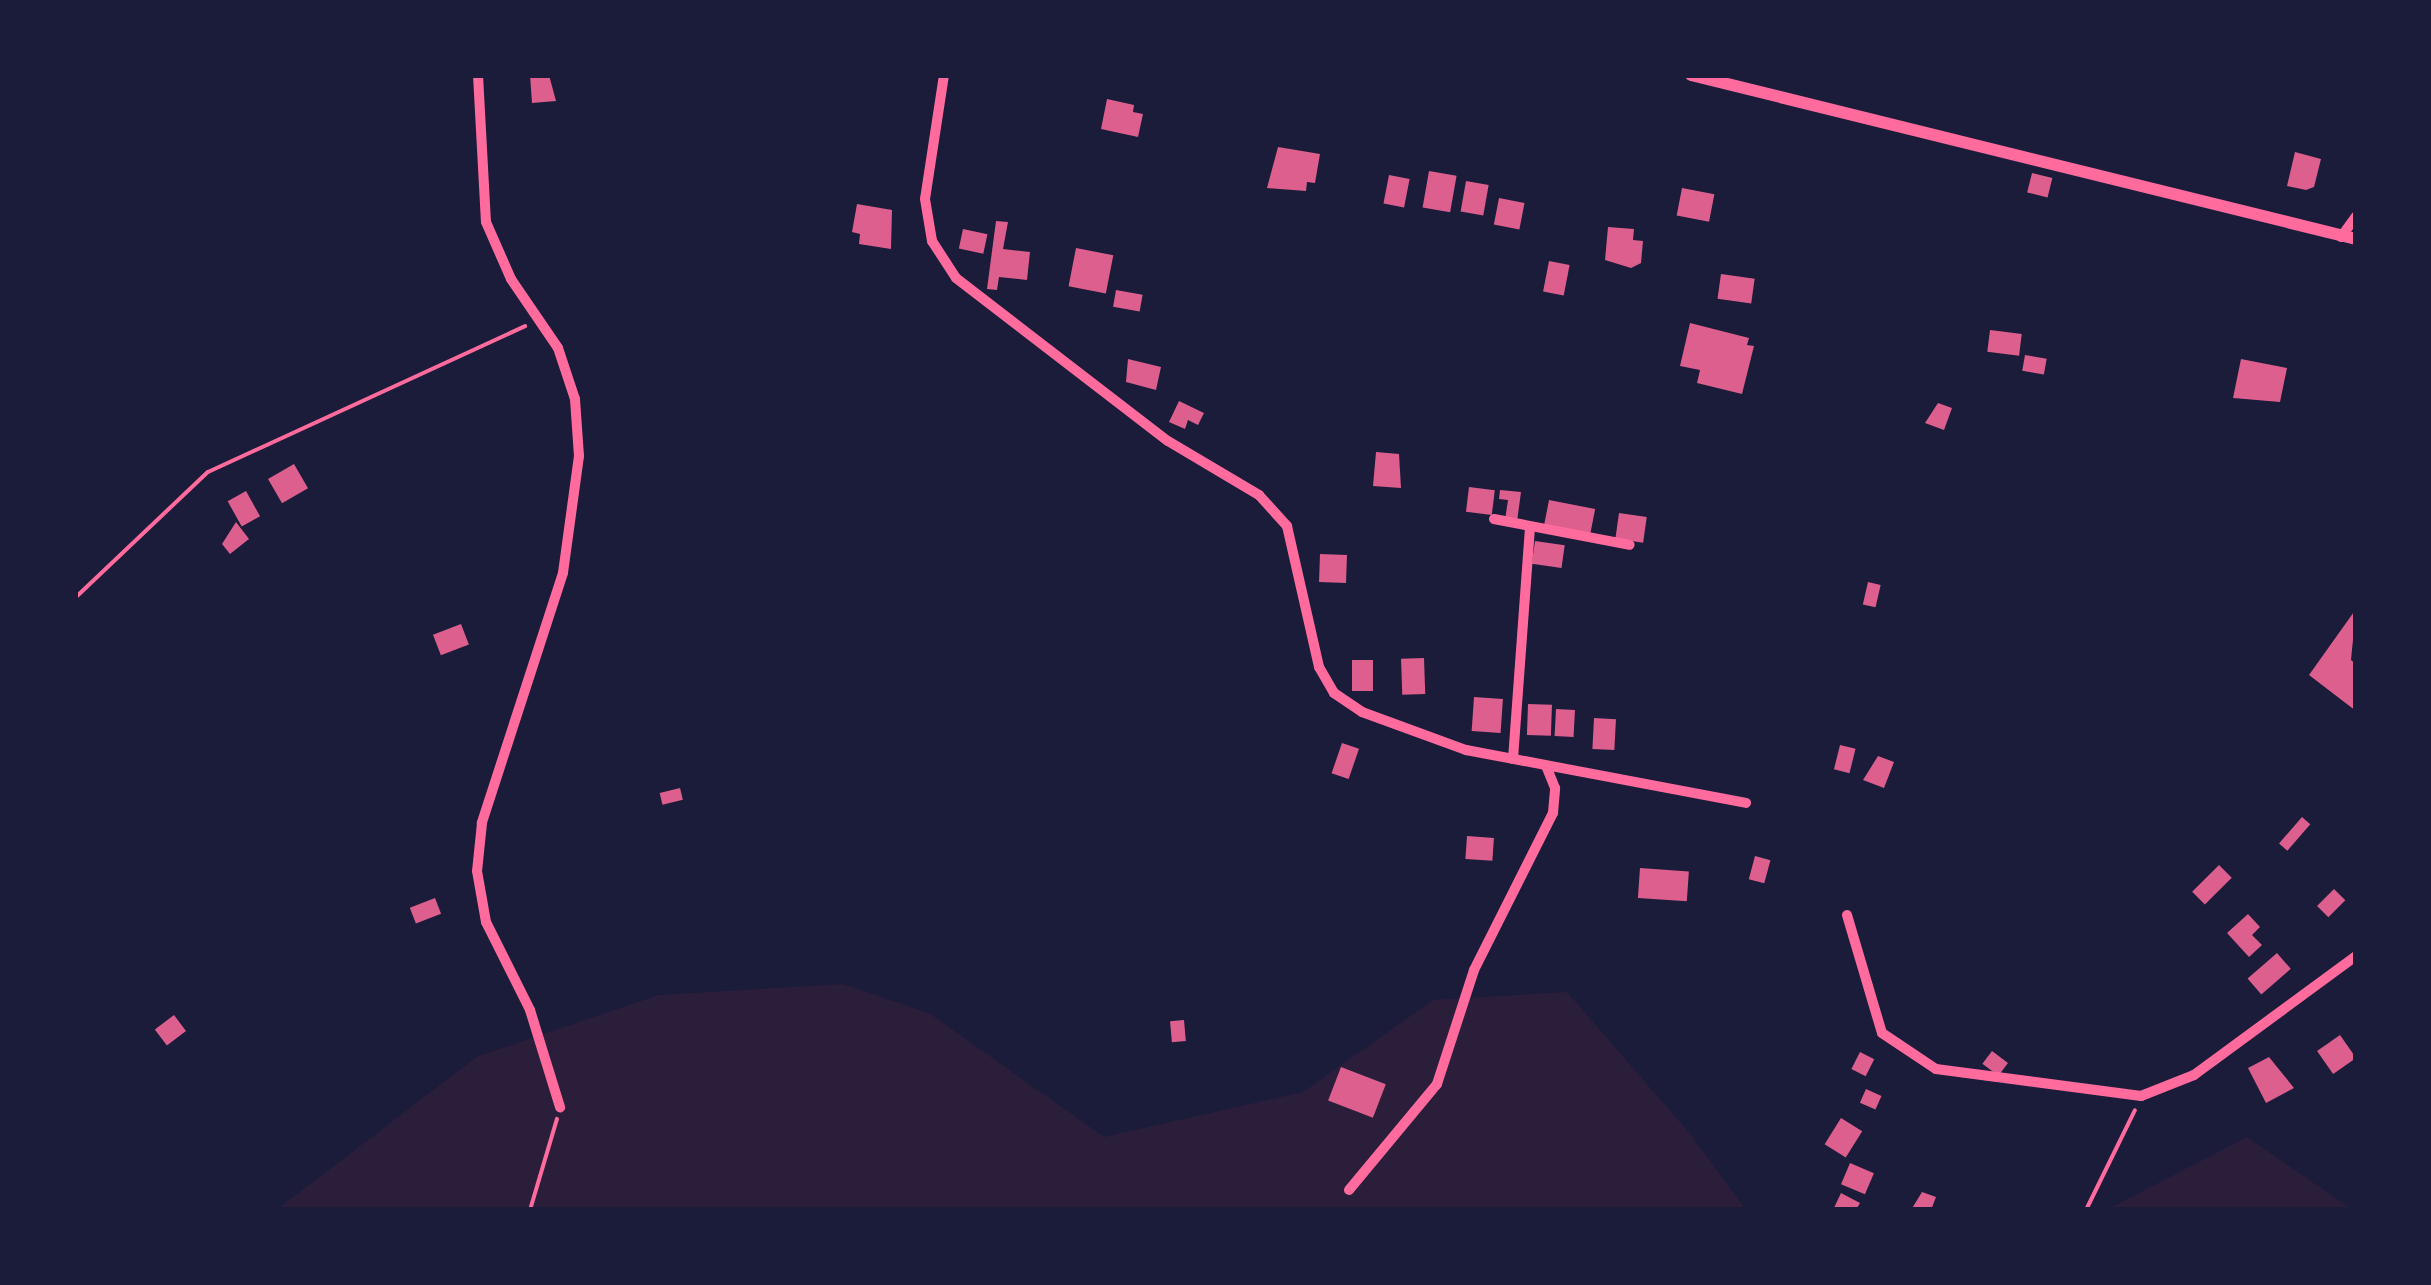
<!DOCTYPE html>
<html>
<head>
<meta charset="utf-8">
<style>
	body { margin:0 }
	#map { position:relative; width:2431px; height:1285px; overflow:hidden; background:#1b1b3a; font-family:Helvetica,sans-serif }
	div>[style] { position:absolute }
	.green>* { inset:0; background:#2a1e3b }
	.building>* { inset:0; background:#dd5f8e; transform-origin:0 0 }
	.path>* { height:4px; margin:-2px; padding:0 2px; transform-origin:2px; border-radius:2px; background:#ff6b9d }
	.minor>* { height:10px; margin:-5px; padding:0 5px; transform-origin:5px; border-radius:5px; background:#ff6b9d }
	.tertiary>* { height:12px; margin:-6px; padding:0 6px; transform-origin:6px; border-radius:6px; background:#ff6b9d }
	span { translate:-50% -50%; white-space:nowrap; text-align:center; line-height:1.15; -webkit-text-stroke:8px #1b1b3a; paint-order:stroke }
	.frame { position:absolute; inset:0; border:78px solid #1b1b3a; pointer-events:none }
</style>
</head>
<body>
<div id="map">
	<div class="green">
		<div style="clip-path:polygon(843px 984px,929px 1013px,1104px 1137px,1303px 1092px,1433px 1000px,1567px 992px,1692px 1136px,1746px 1210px,276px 1210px,478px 1056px,659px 995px)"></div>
		<div style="clip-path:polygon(2247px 1137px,2353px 1210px,2106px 1210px)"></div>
	</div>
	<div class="building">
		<div style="clip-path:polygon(530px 75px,549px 75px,556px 101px,532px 103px)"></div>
		<div style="clip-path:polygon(1107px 99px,1134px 105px,1133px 112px,1143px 114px,1138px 137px,1101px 129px)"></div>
		<div style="clip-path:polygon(1278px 147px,1320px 154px,1315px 183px,1307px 182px,1306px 191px,1267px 188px)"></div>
		<div style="clip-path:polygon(2295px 152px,2321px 159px,2314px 187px,2306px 190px,2287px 186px)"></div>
		<div style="left:1429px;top:171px;width:28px;height:37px;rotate:10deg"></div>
		<div style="left:2032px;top:173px;width:21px;height:20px;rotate:14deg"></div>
		<div style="left:1389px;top:175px;width:21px;height:29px;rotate:11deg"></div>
		<div style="left:1466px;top:181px;width:23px;height:31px;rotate:10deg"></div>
		<div style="left:1682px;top:188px;width:33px;height:28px;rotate:11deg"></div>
		<div style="left:1499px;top:198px;width:26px;height:27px;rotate:11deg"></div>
		<div style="clip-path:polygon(857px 204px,892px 210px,891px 249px,859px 244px,860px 234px,852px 232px)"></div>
		<div style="clip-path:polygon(996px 221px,1008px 222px,1003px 249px,1030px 252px,1027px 280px,999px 277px,997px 290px,987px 289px)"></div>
		<div style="clip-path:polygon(1608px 227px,1634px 229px,1633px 240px,1643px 241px,1641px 263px,1631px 268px,1605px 260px)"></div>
		<div style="left:963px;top:229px;width:25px;height:20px;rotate:12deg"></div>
		<div style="left:1076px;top:248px;width:38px;height:39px;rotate:11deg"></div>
		<div style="left:1549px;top:261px;width:21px;height:31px;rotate:11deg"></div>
		<div style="left:1721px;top:274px;width:34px;height:25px;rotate:8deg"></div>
		<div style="left:1116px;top:290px;width:27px;height:17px;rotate:10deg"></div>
		<div style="clip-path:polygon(1690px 323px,1749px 338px,1747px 345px,1754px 346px,1742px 394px,1697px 383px,1700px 370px,1680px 366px)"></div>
		<div style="left:1990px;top:330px;width:32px;height:22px;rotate:7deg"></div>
		<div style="left:2025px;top:355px;width:22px;height:16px;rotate:10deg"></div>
		<div style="clip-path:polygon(1128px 359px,1161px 367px,1156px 390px,1126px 382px)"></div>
		<div style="clip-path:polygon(2241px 359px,2287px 368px,2280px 402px,2233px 398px)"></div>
		<div style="clip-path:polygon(1179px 401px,1204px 413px,1198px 425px,1188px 420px,1185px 429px,1169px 422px)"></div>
		<div style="clip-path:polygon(1938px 403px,1952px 408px,1944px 430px,1925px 423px)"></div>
		<div style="clip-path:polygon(1376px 452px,1399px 454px,1401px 488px,1373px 486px)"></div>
		<div style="left:294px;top:464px;width:28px;height:30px;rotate:60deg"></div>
		<div style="left:1469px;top:487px;width:26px;height:25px;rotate:7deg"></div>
		<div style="clip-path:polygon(1500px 490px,1521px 492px,1517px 522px,1505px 520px,1508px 500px,1499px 499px)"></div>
		<div style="left:246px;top:491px;width:29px;height:21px;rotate:61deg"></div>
		<div style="left:1549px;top:500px;width:47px;height:25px;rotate:11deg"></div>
		<div style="left:1619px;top:513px;width:28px;height:26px;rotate:8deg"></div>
		<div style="clip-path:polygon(236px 522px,249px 539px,230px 554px,222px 544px)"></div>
		<div style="left:1535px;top:541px;width:30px;height:23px;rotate:8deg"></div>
		<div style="left:1320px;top:554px;width:27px;height:28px;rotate:2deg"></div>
		<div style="left:1868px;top:582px;width:13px;height:23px;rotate:13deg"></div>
		<div style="clip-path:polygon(2356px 609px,2351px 660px,2356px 664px,2356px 711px,2309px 675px)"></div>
		<div style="left:461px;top:624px;width:22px;height:30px;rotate:69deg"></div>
		<div style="left:1424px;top:658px;width:36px;height:23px;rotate:88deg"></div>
		<div style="left:1352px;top:660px;width:21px;height:31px"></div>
		<div style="left:1474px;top:697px;width:29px;height:34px;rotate:4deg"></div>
		<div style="left:1528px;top:704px;width:24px;height:31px;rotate:2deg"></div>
		<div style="left:1556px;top:709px;width:19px;height:27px;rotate:3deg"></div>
		<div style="left:1594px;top:718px;width:22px;height:31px;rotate:3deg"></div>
		<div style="left:1342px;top:743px;width:18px;height:32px;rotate:19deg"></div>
		<div style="left:1840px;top:745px;width:16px;height:25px;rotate:14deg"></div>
		<div style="clip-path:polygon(1878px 756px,1894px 762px,1884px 788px,1863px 780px)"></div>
		<div style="left:680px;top:788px;width:12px;height:21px;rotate:76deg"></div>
		<div style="left:2302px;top:817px;width:11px;height:35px;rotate:41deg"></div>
		<div style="left:1467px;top:836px;width:27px;height:23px;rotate:4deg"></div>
		<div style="left:1755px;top:856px;width:16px;height:24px;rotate:15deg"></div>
		<div style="left:2219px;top:865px;width:18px;height:38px;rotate:45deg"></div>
		<div style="left:1640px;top:868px;width:49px;height:30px;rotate:4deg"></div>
		<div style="left:2334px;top:889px;width:16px;height:24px;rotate:45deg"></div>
		<div style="left:435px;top:898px;width:17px;height:27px;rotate:69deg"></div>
		<div style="clip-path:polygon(2248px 914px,2260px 927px,2252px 935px,2262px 945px,2249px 957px,2227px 933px)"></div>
		<div style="left:2277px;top:953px;width:21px;height:39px;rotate:49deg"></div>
		<div style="left:174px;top:1015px;width:20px;height:24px;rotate:53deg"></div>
		<div style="left:1184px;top:1020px;width:21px;height:14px;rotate:85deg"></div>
		<div style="left:2340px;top:1035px;width:28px;height:28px;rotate:55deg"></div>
		<div style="left:1992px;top:1051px;width:20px;height:16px;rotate:37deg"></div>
		<div style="left:1860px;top:1052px;width:16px;height:19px;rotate:27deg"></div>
		<div style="clip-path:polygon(2269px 1057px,2294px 1088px,2266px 1103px,2248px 1068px)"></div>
		<div style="left:1341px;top:1067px;width:48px;height:36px;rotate:21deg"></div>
		<div style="left:1866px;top:1089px;width:17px;height:15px;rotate:24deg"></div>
		<div style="left:1841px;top:1118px;width:25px;height:31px;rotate:32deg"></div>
		<div style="left:1850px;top:1163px;width:26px;height:23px;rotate:23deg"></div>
		<div style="clip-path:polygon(1922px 1192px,1936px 1197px,1931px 1210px,1911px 1210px)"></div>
		<div style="clip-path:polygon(1841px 1193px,1860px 1203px,1856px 1210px,1833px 1210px)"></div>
	</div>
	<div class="path">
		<div style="left:75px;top:598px;width:183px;rotate:-43.5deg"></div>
		<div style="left:208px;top:472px;width:349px;rotate:-24.7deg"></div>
		<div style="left:530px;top:1210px;width:95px;rotate:-73.5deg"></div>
		<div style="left:2086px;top:1210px;width:111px;rotate:-63.9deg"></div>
	</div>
	<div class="minor">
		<div style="left:478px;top:75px;width:147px;rotate:86.9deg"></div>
		<div style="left:486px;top:222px;width:62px;rotate:66.3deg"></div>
		<div style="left:511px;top:279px;width:83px;rotate:55.7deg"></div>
		<div style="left:558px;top:348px;width:54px;rotate:71.6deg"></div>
		<div style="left:575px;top:399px;width:57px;rotate:86deg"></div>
		<div style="left:579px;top:456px;width:118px;rotate:97.8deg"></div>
		<div style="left:563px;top:573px;width:263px;rotate:108deg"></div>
		<div style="left:482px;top:823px;width:48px;rotate:95.9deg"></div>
		<div style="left:477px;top:871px;width:52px;rotate:80deg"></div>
		<div style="left:486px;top:922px;width:98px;rotate:63.4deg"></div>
		<div style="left:530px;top:1010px;width:102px;rotate:72.8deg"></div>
		<div style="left:944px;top:75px;width:125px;rotate:98.7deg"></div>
		<div style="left:925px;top:199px;width:43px;rotate:80.5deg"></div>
		<div style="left:932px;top:241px;width:44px;rotate:57deg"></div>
		<div style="left:956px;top:278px;width:267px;rotate:37.6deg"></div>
		<div style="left:1168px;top:441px;width:106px;rotate:30.7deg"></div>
		<div style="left:1259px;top:495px;width:42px;rotate:47.9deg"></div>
		<div style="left:1287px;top:526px;width:145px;rotate:77.2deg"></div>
		<div style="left:1319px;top:667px;width:30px;rotate:60deg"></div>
		<div style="left:1334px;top:693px;width:34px;rotate:34deg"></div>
		<div style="left:1362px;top:712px;width:111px;rotate:20.1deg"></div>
		<div style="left:1466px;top:750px;width:285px;rotate:10.7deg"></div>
		<div style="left:2341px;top:237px;width:26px;rotate:-54deg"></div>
		<div style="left:1494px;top:519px;width:138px;rotate:10.8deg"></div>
		<div style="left:1513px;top:759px;width:231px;rotate:-85.8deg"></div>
		<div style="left:1847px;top:915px;width:123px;rotate:73.5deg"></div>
		<div style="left:1882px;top:1033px;width:65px;rotate:33.7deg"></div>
		<div style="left:1936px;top:1069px;width:207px;rotate:7.5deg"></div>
		<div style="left:2141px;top:1096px;width:57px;rotate:-21.6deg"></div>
		<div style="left:2194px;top:1075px;width:201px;rotate:-36.3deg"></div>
		<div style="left:1349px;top:1190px;width:138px;rotate:-50.3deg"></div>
		<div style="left:1437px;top:1084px;width:120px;rotate:-72deg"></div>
		<div style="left:1474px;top:970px;width:176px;rotate:-63.3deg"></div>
		<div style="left:1553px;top:813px;width:25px;rotate:-85deg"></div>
		<div style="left:1555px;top:788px;width:24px;rotate:-112deg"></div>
	</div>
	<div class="tertiary">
		<div style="left:1691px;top:75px;width:685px;rotate:13.85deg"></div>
	</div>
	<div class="frame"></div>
</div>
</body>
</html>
